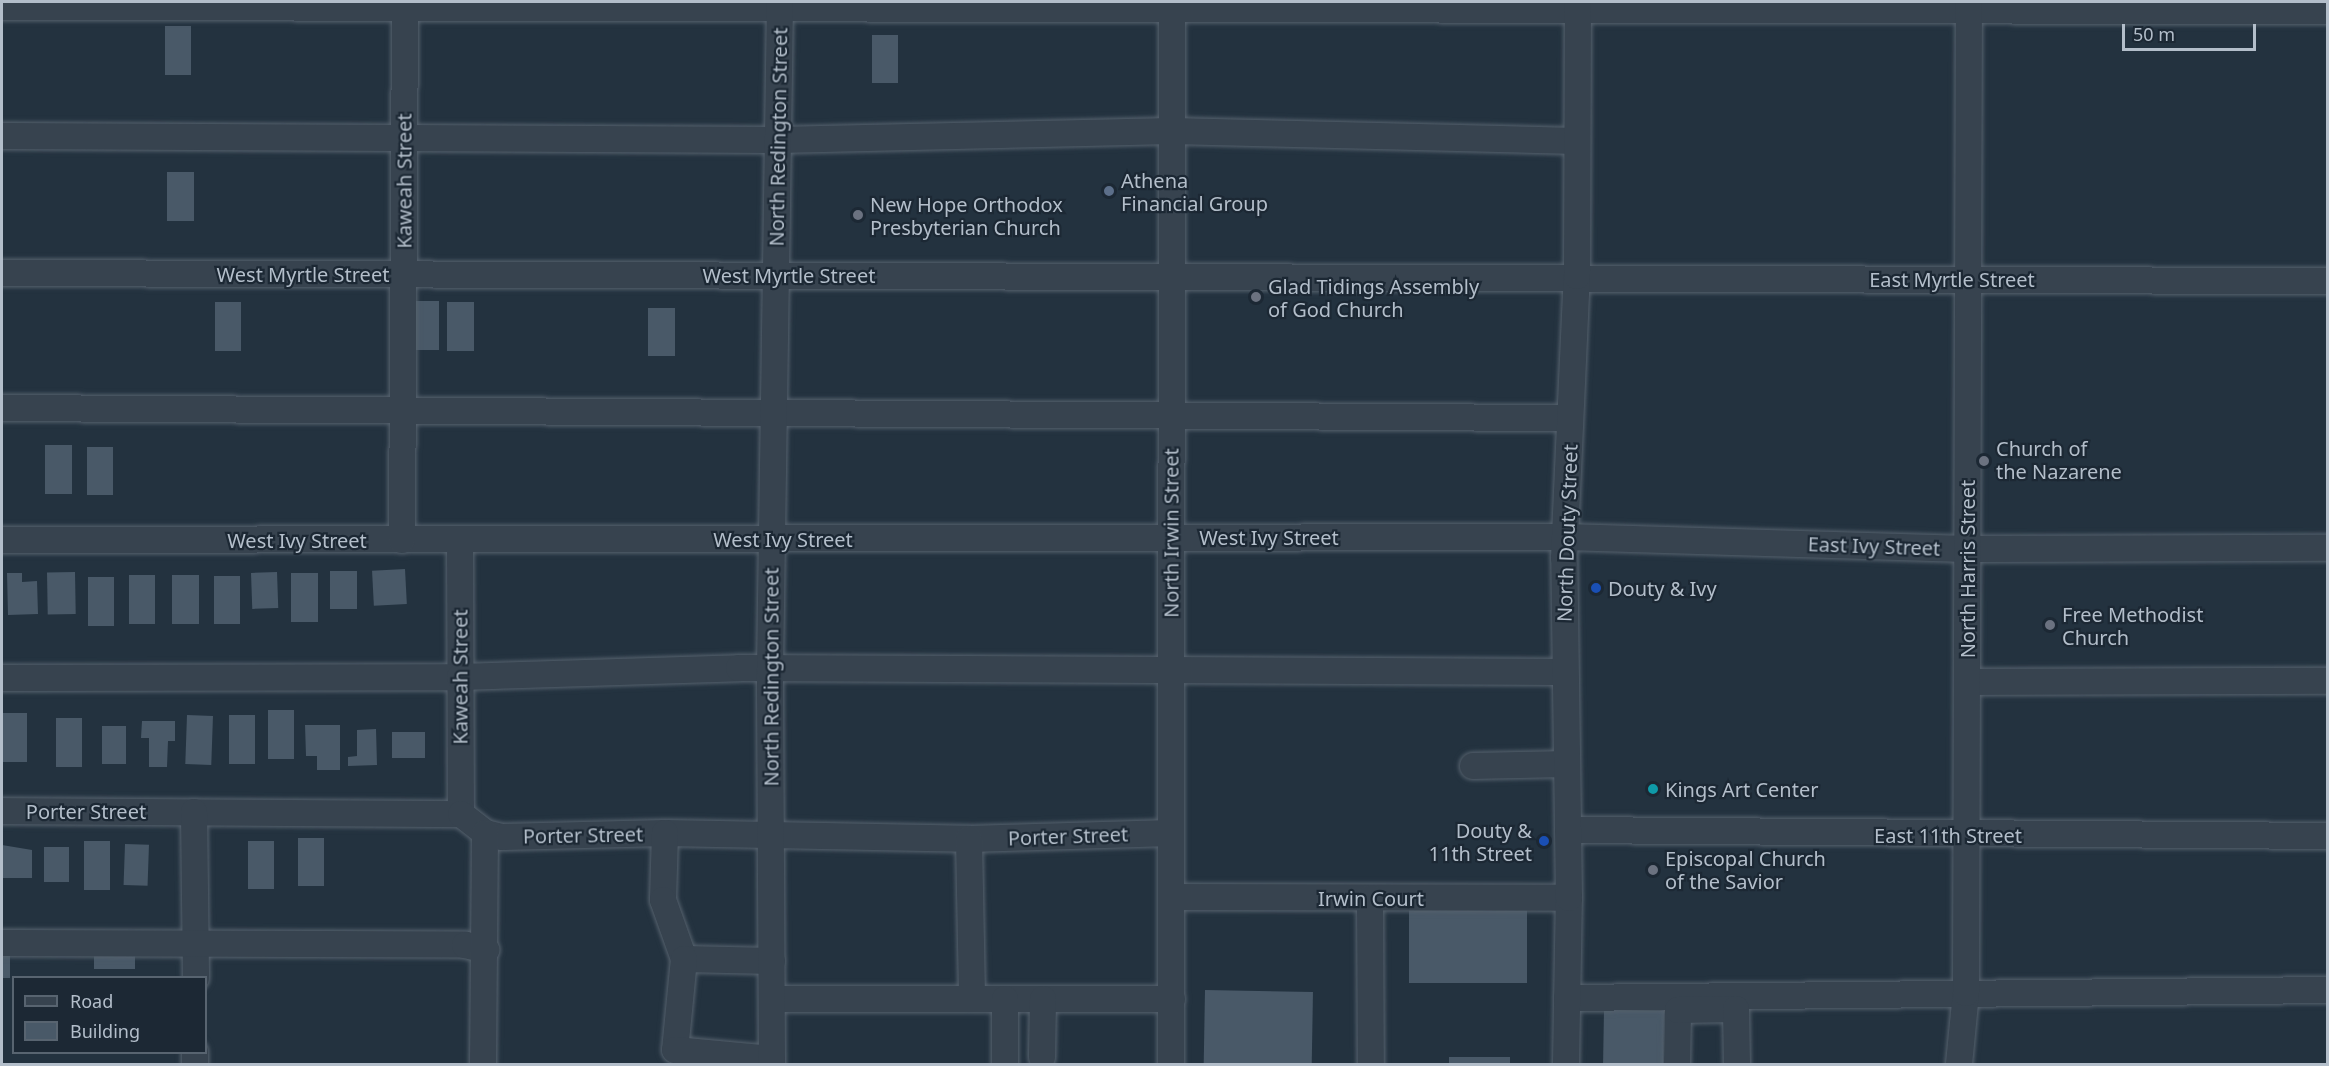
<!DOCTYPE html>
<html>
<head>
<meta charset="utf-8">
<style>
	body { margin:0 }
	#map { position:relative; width:2329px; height:1066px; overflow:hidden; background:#23323f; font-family:"Noto Sans",sans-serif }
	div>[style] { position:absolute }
	.building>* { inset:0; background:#495968; transform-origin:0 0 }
	.roads { filter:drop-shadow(0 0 2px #55616d) drop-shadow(0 0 2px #55616d) }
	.minor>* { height:26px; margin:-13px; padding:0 13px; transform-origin:13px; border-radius:13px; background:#37434f }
	.dots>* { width:16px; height:16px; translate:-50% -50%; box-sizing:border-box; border:3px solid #1c2834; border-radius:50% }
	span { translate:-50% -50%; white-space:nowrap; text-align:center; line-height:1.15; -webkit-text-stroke:4.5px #1c2834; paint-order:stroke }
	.street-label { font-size:20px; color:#b3beca }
	.poi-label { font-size:20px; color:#b3beca }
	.left { translate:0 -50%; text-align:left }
	.right { translate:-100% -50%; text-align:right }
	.frame { position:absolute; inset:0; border:3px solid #b3beca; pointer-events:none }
	.legend { position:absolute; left:12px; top:976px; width:195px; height:78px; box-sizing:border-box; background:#1c2834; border:2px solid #586470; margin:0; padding:8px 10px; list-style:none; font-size:18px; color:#b3beca }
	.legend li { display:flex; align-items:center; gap:12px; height:30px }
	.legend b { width:30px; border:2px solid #586470 }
	.scale { position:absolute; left:2122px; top:24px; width:134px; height:27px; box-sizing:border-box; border:3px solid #b3beca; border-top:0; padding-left:8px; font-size:18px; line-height:21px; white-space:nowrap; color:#b3beca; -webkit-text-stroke:4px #1c2834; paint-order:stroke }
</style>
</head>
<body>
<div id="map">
	<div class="building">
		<div style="left:165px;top:26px;width:26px;height:49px"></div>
		<div style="left:872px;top:35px;width:26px;height:48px"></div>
		<div style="left:167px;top:172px;width:27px;height:49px"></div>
		<div style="left:413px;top:301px;width:26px;height:49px"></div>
		<div style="left:215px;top:302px;width:26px;height:49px"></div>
		<div style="left:447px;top:302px;width:27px;height:49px"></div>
		<div style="left:648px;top:308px;width:27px;height:48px"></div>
		<div style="left:45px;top:445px;width:27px;height:49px"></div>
		<div style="left:87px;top:447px;width:26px;height:48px"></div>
		<div style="left:405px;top:569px;width:35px;height:33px;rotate:87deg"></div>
		<div style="left:330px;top:571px;width:27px;height:38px"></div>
		<div style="left:75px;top:572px;width:42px;height:28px;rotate:89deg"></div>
		<div style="left:277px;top:572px;width:36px;height:26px;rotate:88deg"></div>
		<div style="clip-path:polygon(7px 573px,22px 573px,22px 582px,37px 581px,38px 614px,8px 615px)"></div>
		<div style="left:291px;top:573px;width:27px;height:49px"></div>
		<div style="left:129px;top:575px;width:26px;height:49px"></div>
		<div style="left:172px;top:575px;width:27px;height:49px"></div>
		<div style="left:214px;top:576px;width:26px;height:48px"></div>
		<div style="left:88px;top:577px;width:26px;height:49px"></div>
		<div style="left:268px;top:710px;width:26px;height:49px"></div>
		<div style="left:2px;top:713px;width:25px;height:49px"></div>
		<div style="left:187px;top:715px;width:26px;height:49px;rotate:2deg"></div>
		<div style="left:229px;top:715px;width:26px;height:49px"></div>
		<div style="left:56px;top:718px;width:26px;height:49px"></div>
		<div style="clip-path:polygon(142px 721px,175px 721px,175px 741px,168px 741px,167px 767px,149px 767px,149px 738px,141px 738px)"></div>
		<div style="clip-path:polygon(305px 725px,340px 725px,340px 770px,317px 770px,317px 756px,306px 756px)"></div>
		<div style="left:102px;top:726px;width:24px;height:38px"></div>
		<div style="clip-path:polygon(376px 729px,377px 765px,348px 766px,348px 757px,357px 756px,357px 730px)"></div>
		<div style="left:392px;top:732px;width:33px;height:26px"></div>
		<div style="left:298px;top:838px;width:26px;height:48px"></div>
		<div style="left:84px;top:841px;width:26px;height:49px"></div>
		<div style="left:248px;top:841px;width:26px;height:48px"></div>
		<div style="left:125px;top:844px;width:24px;height:41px;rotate:2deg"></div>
		<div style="clip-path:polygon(2px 845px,32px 850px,32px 878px,2px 878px)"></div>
		<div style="left:44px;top:847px;width:25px;height:35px"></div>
		<div style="left:1409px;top:909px;width:118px;height:74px"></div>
		<div style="left:2px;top:945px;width:8px;height:33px"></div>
		<div style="left:94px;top:949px;width:41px;height:20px"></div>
		<div style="left:1205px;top:990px;width:108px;height:74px;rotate:1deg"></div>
		<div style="left:1604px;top:1010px;width:60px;height:54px;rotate:1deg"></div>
		<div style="left:1449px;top:1057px;width:61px;height:7px"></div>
	</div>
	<div class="roads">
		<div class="minor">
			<div style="left:2px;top:7px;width:2326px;rotate:0.1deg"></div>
			<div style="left:2px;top:136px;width:776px;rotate:0.3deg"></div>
			<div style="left:778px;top:140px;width:394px;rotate:-1.3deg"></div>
			<div style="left:1172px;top:131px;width:405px;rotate:1.4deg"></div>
			<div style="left:2px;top:273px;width:2326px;rotate:0.2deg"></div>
			<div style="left:2px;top:408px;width:1568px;rotate:0.37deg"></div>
			<div style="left:460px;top:539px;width:275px;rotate:89.8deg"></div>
			<div style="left:2px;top:540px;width:1563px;rotate:-0.11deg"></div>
			<div style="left:1565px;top:537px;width:402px;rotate:1.7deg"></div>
			<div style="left:1967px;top:549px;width:361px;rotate:-0.2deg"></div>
			<div style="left:402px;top:540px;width:538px;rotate:-89.68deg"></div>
			<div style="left:2px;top:678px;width:458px;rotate:-0.1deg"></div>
			<div style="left:460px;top:677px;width:279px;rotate:-1.8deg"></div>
			<div style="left:739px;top:668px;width:825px;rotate:0.28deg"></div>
			<div style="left:1967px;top:682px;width:361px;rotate:-0.2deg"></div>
			<div style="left:1473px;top:766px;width:93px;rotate:-1.2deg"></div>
			<div style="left:2px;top:811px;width:459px;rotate:0.4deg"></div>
			<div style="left:461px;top:814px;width:31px;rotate:38deg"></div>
			<div style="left:485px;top:833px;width:18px;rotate:13deg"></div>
			<div style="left:503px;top:837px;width:162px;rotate:-1.4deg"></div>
			<div style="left:665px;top:833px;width:304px;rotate:1.1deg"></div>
			<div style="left:969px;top:839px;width:202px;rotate:-1.7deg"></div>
			<div style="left:194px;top:812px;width:166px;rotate:89.3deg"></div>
			<div style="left:1568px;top:830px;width:760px;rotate:0.45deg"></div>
			<div style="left:665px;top:833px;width:67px;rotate:91.7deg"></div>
			<div style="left:663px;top:900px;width:63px;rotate:70.4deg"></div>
			<div style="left:684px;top:959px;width:88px;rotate:1.3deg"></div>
			<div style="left:969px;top:839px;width:160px;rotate:88.9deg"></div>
			<div style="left:1172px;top:897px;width:397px;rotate:0.1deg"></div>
			<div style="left:1370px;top:898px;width:166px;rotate:89.7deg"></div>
			<div style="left:2px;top:943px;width:463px;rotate:0.2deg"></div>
			<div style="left:465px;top:945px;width:22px;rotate:13deg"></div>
			<div style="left:684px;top:959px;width:91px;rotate:95.6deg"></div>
			<div style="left:675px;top:1050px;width:97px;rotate:5.3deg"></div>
			<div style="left:1567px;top:998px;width:761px;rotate:-0.6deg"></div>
			<div style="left:772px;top:999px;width:400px"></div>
			<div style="left:1042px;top:1057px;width:58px;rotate:-89deg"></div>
			<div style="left:195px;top:1064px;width:12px;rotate:-90deg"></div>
			<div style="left:483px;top:1064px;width:231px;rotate:-89.5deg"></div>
			<div style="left:772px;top:1064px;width:395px;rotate:-90.3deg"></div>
			<div style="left:770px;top:669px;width:667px;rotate:-89.14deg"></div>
			<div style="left:1005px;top:1064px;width:65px;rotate:-90deg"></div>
			<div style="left:1171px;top:1064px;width:1062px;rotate:-89.95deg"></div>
			<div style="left:1566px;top:1064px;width:166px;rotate:-89deg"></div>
			<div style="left:1569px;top:898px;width:340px;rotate:-90.8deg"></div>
			<div style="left:1564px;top:558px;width:282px;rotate:-87.4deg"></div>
			<div style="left:1577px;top:276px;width:274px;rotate:-89.8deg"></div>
			<div style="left:1677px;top:1064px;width:54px;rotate:-88.9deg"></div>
			<div style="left:1678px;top:1010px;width:58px;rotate:-1deg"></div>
			<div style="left:1736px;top:1009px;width:55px;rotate:89deg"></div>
			<div style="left:1959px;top:1064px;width:71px;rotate:-84.4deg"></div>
			<div style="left:1966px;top:993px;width:991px;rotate:-89.83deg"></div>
		</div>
	</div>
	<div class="dots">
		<div style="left:1109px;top:191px;background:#5c6f8a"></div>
		<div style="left:858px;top:215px;background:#6b7280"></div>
		<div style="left:1256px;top:297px;background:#6b7280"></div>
		<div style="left:1984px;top:461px;background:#6b7280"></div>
		<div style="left:1596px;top:588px;background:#1a4fb4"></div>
		<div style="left:2050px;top:625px;background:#6b7280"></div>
		<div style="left:1653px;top:789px;background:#0f9aa8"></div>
		<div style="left:1544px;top:841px;background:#1a4fb4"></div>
		<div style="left:1653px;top:870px;background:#6b7280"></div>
	</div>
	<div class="street-label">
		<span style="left:778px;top:137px;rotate:-89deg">North Redington Street</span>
		<span style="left:404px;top:181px;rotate:-90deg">Kaweah Street</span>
		<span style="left:303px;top:274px">West Myrtle Street</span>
		<span style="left:789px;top:275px">West Myrtle Street</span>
		<span style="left:1952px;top:279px">East Myrtle Street</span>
		<span style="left:1171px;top:533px;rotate:-90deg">North Irwin Street</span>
		<span style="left:1567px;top:533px;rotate:-88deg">North Douty Street</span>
		<span style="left:1269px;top:537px">West Ivy Street</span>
		<span style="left:783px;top:539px">West Ivy Street</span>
		<span style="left:297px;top:540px">West Ivy Street</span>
		<span style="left:1874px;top:546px;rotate:2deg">East Ivy Street</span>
		<span style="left:1967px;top:569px;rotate:-90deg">North Harris Street</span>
		<span style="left:460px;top:677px;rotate:-90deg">Kaweah Street</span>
		<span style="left:771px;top:677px;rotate:-90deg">North Redington Street</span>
		<span style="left:86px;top:811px">Porter Street</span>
		<span style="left:583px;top:835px;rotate:-1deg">Porter Street</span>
		<span style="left:1948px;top:835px">East 11th Street</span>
		<span style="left:1068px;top:836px;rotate:-2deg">Porter Street</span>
		<span style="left:1371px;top:898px">Irwin Court</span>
	</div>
	<div class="poi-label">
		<span class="left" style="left:1121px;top:192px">Athena<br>Financial Group</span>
		<span class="left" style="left:870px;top:216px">New Hope Orthodox<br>Presbyterian Church</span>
		<span class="left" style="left:1268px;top:298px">Glad Tidings Assembly<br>of God Church</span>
		<span class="left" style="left:1996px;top:460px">Church of<br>the Nazarene</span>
		<span class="left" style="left:1608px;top:588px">Douty &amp; Ivy</span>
		<span class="left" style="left:2062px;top:626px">Free Methodist<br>Church</span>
		<span class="left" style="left:1665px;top:789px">Kings Art Center</span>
		<span class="right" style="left:1532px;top:842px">Douty &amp;<br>11th Street</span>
		<span class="left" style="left:1665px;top:870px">Episcopal Church<br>of the Savior</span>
	</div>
	<div class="frame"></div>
	<ul class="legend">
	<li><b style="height:8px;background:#37434f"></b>Road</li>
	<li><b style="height:16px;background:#495968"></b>Building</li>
	</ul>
	<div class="scale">50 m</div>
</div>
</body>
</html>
